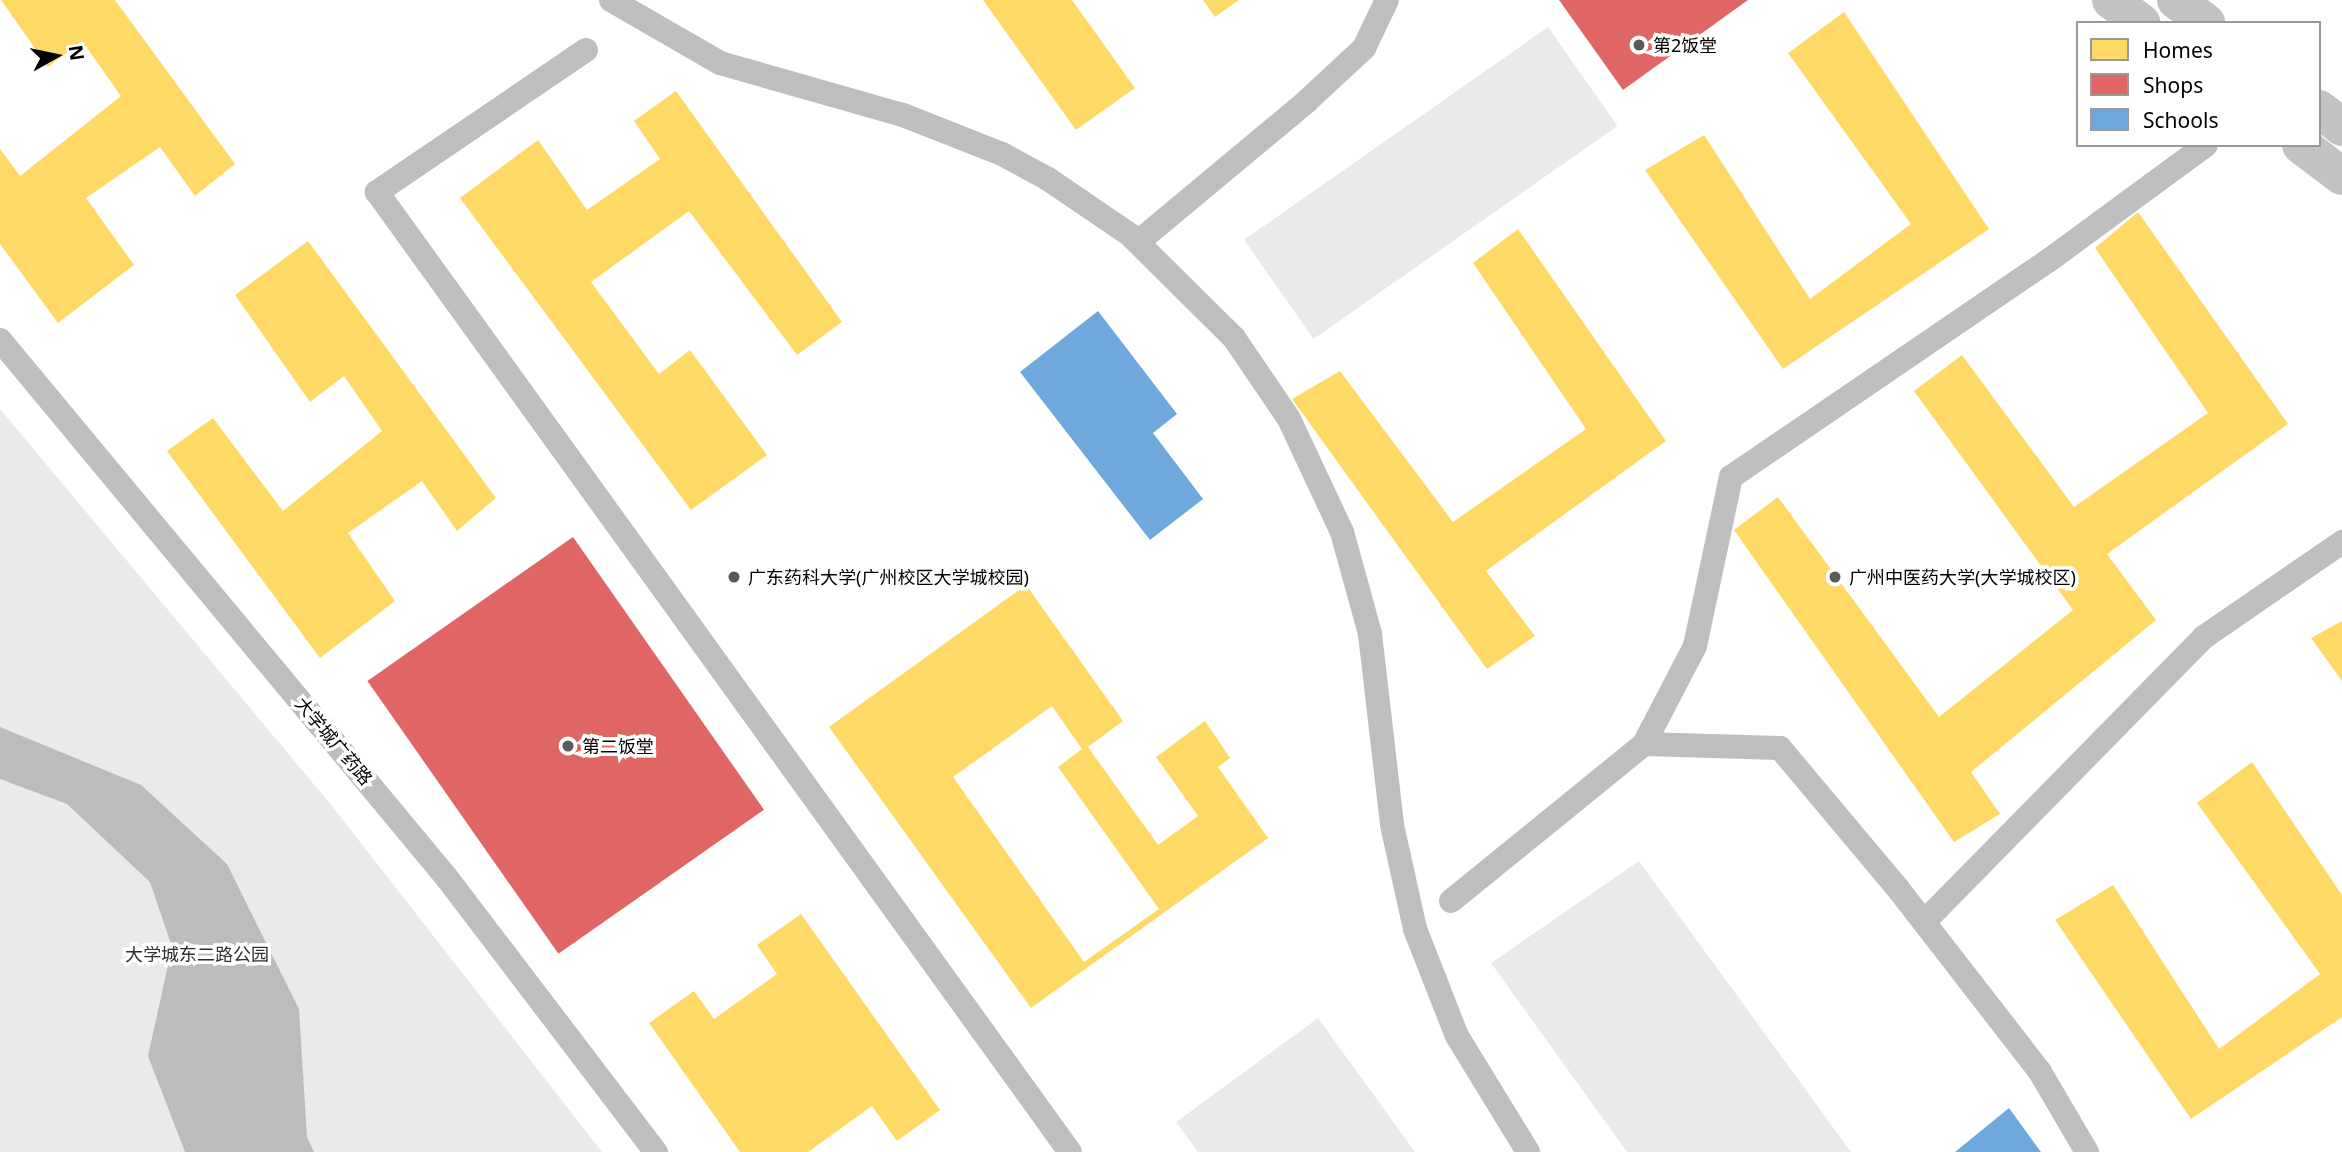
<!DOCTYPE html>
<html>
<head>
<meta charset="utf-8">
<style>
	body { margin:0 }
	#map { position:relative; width:2342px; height:1152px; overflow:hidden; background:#fff; font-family:"Noto Sans","Noto Sans SC",sans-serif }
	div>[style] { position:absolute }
	.green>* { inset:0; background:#eaeaea; transform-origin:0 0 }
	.water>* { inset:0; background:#bcbcbc }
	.homes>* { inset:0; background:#ffd966 }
	.shops>* { inset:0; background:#e06666; transform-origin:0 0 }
	.schools>* { inset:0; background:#6fa8dc }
	.service>* { height:24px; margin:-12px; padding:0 12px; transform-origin:12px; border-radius:12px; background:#bebebe }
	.secondary>* { height:38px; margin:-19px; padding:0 19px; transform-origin:19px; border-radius:19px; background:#c2c2c2 }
	.dots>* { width:19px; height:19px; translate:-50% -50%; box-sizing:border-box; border:4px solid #fff; border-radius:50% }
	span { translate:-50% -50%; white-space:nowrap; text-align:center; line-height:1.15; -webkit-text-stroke:7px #fff; paint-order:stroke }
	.poi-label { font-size:18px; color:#000 }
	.left { translate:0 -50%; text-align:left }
	.street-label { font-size:18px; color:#000 }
	.park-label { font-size:18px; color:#303030 }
	.legend { position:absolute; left:2076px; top:21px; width:245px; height:126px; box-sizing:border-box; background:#fff; border:2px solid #999; margin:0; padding:9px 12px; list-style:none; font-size:21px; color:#000 }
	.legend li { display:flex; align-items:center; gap:14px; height:35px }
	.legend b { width:35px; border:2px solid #999 }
	.north { position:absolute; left:21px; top:21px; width:70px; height:70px; -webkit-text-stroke:5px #fff; paint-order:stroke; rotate:81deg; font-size:19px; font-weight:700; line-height:28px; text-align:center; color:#000 }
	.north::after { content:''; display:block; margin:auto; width:24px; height:32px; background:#000; clip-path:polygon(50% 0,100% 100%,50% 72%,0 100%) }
</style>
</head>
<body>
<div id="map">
	<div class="green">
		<div style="left:1548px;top:27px;width:121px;height:371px;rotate:55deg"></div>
		<div style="clip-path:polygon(0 409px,332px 806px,602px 1152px,0 1152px)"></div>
		<div style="clip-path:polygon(1639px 861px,1851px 1152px,1627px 1152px,1491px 963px)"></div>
		<div style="clip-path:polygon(1318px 1018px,1415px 1152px,1198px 1152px,1176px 1122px)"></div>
	</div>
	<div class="water">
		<div style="clip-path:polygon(0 727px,141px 785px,227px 864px,299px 1009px,307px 1137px,314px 1152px,185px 1152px,148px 1056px,172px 947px,150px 882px,67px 804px,0 779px)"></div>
	</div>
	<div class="homes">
		<div style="clip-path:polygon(1px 0,115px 0,235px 164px,195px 196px,160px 147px,86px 198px,134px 265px,58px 323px,0 244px,0 149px,20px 176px,121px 96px,82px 41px,48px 67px)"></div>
		<div style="clip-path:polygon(983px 0,1072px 0,1135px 88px,1076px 130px)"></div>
		<div style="clip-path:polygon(1203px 0,1239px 0,1215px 17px)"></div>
		<div style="clip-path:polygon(1844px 12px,1989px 229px,1783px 369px,1645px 170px,1704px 135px,1810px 299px,1911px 224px,1788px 53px)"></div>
		<div style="clip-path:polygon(676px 91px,842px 322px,797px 355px,689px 211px,591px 282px,659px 374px,690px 350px,767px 455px,691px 510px,460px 198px,538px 140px,587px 210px,660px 159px,634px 121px)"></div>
		<div style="clip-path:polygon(2138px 212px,2288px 424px,2107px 554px,2156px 620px,1971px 772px,2000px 814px,1954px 842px,1734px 530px,1778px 497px,1939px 717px,2073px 610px,1914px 391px,1962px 355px,2074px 507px,2208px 413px,2095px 248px)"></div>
		<div style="clip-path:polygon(1518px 229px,1666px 441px,1486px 571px,1535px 636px,1487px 669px,1292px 399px,1340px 371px,1453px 522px,1586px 429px,1473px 263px)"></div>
		<div style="clip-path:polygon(308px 241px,496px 498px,457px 531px,422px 481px,348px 533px,395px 601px,320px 658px,167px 451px,213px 418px,283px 511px,382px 431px,344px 376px,310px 402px,235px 295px)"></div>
		<div style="clip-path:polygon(evenodd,1026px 585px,1123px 721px,1088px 747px,1158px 845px,1198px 816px,1156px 757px,1205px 721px,1230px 758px,1218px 767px,1268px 838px,1031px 1008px,829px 727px,1026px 585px,1052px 706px,1082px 749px,1058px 767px,1159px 909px,1084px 962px,953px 777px,1052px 706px)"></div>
		<div style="clip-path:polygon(2342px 621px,2342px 681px,2311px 638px)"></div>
		<div style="clip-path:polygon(2252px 762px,2342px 895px,2342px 1017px,2191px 1119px,2055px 920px,2113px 885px,2219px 1049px,2320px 974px,2197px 803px)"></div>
		<div style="clip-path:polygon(801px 914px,940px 1110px,897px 1141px,872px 1106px,808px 1152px,740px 1152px,649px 1023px,694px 991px,714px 1019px,777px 974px,757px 945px)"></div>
	</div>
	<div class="shops">
		<div style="clip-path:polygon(1559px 0,1748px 0,1623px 90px)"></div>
		<div style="left:573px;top:537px;width:333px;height:251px;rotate:55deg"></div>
	</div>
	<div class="schools">
		<div style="clip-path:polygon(1098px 311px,1177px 414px,1153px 433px,1203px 499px,1150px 540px,1020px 372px)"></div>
		<div style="clip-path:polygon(2009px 1108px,2041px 1152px,1955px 1152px)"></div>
	</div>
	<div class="service">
		<div style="left:611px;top:0;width:126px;rotate:30deg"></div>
		<div style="left:720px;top:63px;width:190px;rotate:15.9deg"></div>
		<div style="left:903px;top:115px;width:106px;rotate:21.5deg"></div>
		<div style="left:1002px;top:154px;width:52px;rotate:28.5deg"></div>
		<div style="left:1048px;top:179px;width:98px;rotate:34.2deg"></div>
		<div style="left:1129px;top:234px;width:148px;rotate:44.7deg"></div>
		<div style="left:1234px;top:338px;width:98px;rotate:55.8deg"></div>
		<div style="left:1289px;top:419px;width:125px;rotate:64.9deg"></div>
		<div style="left:1342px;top:532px;width:106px;rotate:74.6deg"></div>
		<div style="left:1370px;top:634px;width:192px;rotate:83.4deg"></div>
		<div style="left:1392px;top:825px;width:107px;rotate:77.5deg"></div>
		<div style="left:1415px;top:929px;width:115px;rotate:68.6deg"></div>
		<div style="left:1457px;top:1036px;width:136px;rotate:58.5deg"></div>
		<div style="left:586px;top:50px;width:253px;rotate:145.8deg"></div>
		<div style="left:377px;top:192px;width:1184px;rotate:54.18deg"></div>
		<div style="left:1138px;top:242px;width:220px;rotate:-39.8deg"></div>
		<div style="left:1307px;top:101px;width:78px;rotate:-42.9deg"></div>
		<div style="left:1364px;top:48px;width:53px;rotate:-64.4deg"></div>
		<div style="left:0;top:340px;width:699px;rotate:50.28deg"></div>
		<div style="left:447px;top:878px;width:345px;rotate:52.7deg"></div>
		<div style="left:1644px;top:744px;width:136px;rotate:1.7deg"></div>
		<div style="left:1780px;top:748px;width:185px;rotate:50deg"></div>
		<div style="left:1899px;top:890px;width:230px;rotate:52.2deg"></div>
		<div style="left:2040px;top:1072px;width:93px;rotate:59.6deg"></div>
		<div style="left:1451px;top:901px;width:249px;rotate:-39.1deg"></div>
		<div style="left:1644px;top:744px;width:110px;rotate:-62.5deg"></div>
		<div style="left:1695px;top:646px;width:173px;rotate:-78deg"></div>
		<div style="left:1731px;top:477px;width:384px;rotate:-34.3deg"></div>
		<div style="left:2048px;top:261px;width:196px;rotate:-36.3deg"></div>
		<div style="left:1924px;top:922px;width:400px;rotate:-45.5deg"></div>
		<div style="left:2204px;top:637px;width:168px;rotate:-34.5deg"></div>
	</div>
	<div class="secondary">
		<div style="left:2111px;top:0;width:38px;rotate:37deg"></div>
		<div style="left:2176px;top:0;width:38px;rotate:37deg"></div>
		<div style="left:2319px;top:109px;width:29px;rotate:38deg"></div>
		<div style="left:2301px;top:145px;width:51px;rotate:37.1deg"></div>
	</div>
	<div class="dots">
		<div style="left:1639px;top:45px;background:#595959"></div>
		<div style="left:734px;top:577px;background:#595959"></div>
		<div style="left:1835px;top:577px;background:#595959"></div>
		<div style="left:568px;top:746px;background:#595959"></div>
	</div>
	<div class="poi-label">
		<span class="left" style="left:1653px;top:45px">第2饭堂</span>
		<span class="left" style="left:748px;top:577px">广东药科大学(广州校区大学城校园)</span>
		<span class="left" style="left:1849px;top:577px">广州中医药大学(大学城校区)</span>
		<span class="left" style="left:582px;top:746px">第二饭堂</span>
	</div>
	<div class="street-label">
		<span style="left:334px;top:741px;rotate:50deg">大学城广药路</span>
	</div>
	<div class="park-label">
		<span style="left:197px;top:954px">大学城东二路公园</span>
	</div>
	<ul class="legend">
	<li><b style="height:19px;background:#ffd966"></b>Homes</li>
	<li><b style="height:19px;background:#e06666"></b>Shops</li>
	<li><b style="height:19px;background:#6fa8dc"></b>Schools</li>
	</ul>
	<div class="north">N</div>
</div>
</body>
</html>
